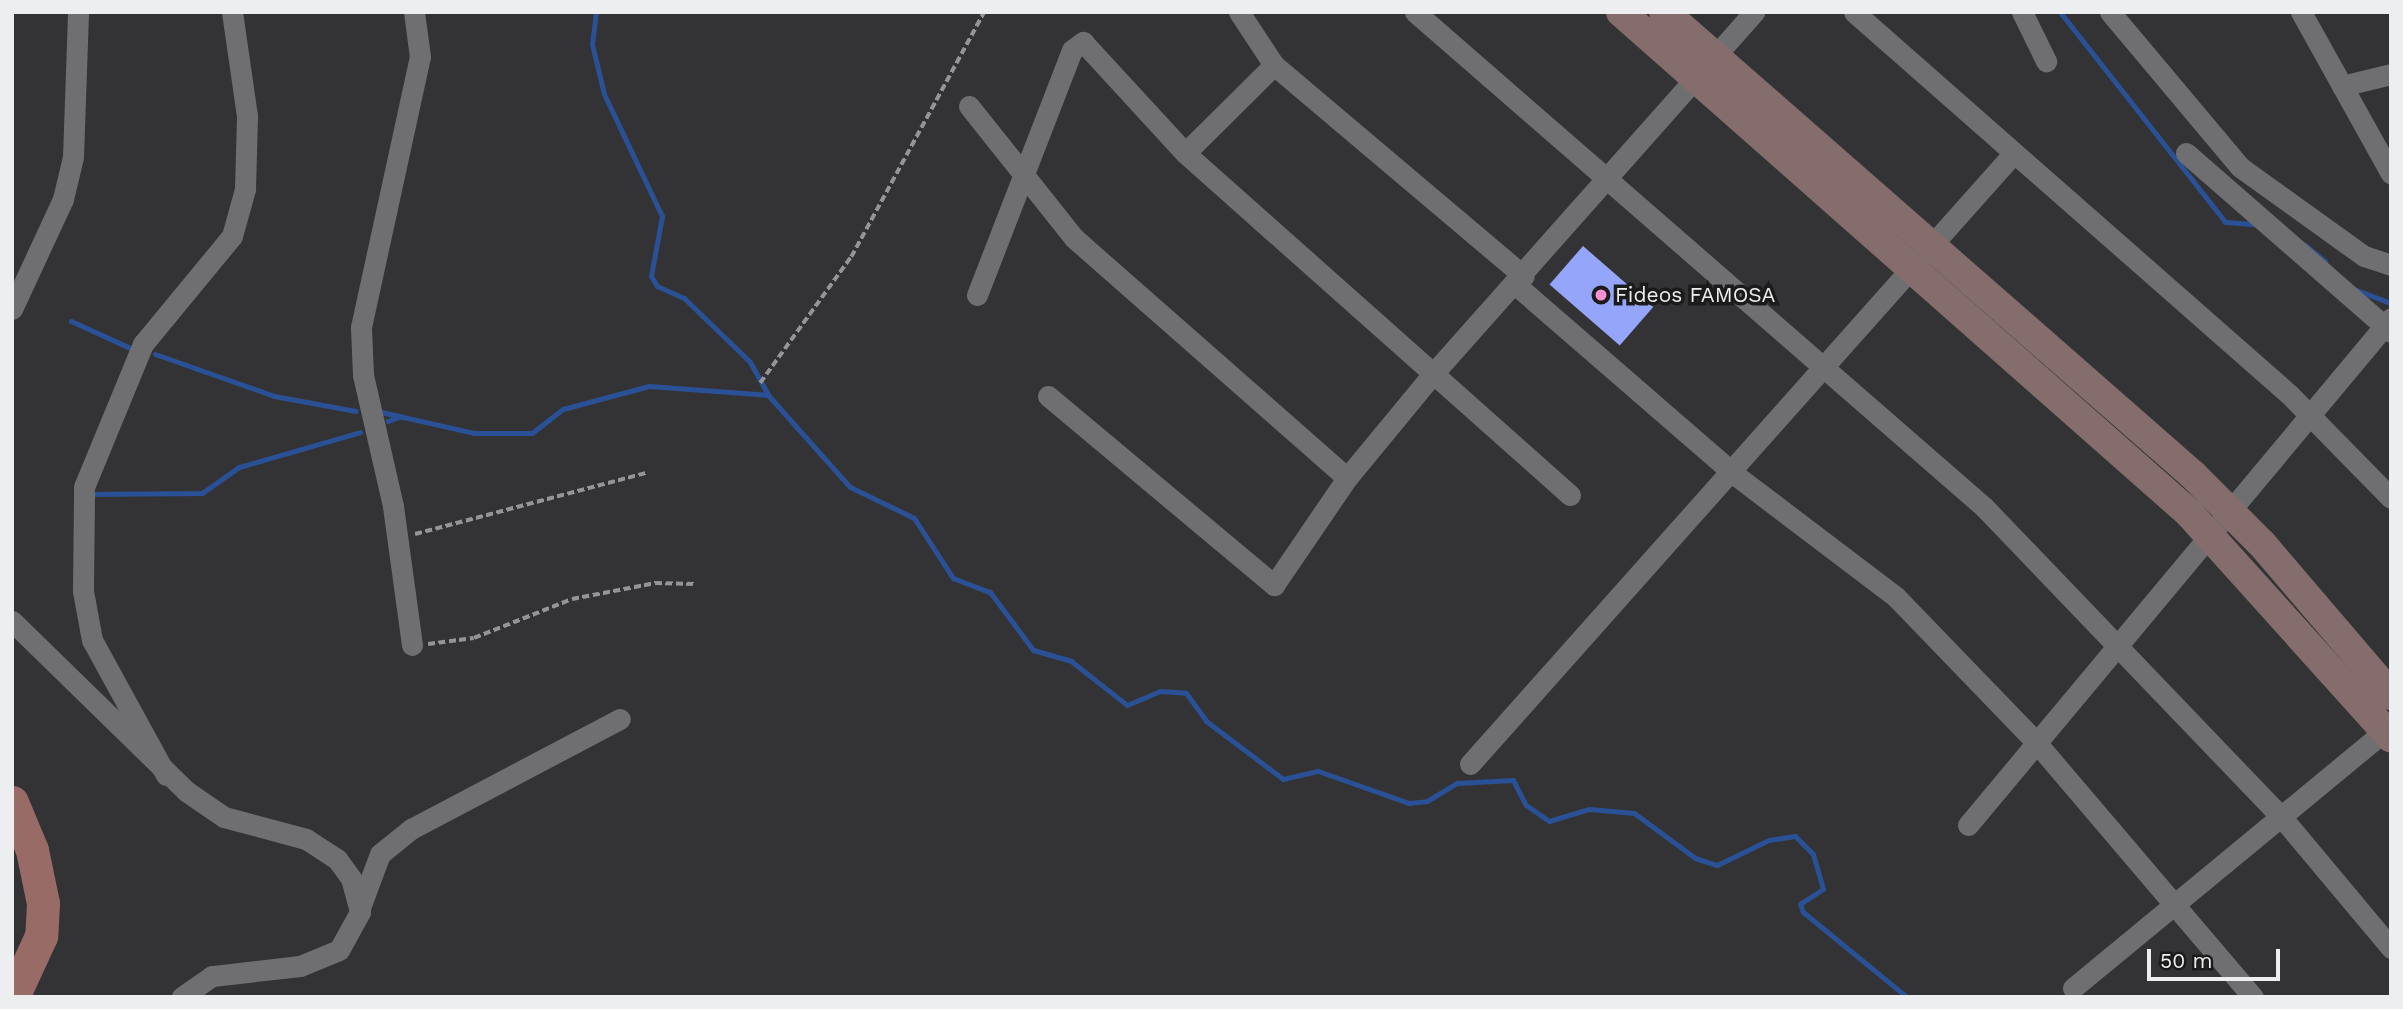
<!DOCTYPE html>
<html>
<head>
<meta charset="utf-8">
<style>
	body { margin:0 }
	#map { position:relative; width:2403px; height:1009px; overflow:hidden; background:#333336; font-family:"Work Sans",sans-serif }
	div>[style] { position:absolute }
	.stream>* { height:5px; margin:-2.5px; padding:0 2.5px; transform-origin:2.5px; border-radius:2.5px; background:#2a5096 }
	.building>* { inset:0; background:#95a5f9; transform-origin:0 0 }
	.path>* { height:3.5px; margin-top:-1.75px; transform-origin:0; background:repeating-linear-gradient(90deg,#959597 0 7px,transparent 0 10.5px) }
	.street>* { height:21px; margin:-10.5px; padding:0 10.5px; transform-origin:10.5px; border-radius:10.5px; background:#6f6f72 }
	.secondary>* { height:30px; margin:-15px; padding:0 15px; transform-origin:15px; border-radius:15px; background:#846d6c }
	.primary>* { height:33px; margin:-16.5px; padding:0 16.5px; transform-origin:16.5px; border-radius:16.5px; background:#996b67 }
	.dots>* { width:19px; height:19px; translate:-50% -50%; box-sizing:border-box; border:4px solid #1b1b1c; border-radius:50% }
	span { translate:-50% -50%; white-space:nowrap; text-align:center; line-height:1.15; -webkit-text-stroke:7px #1b1b1c; paint-order:stroke }
	.poi-label { font-size:21px; color:#edeeef }
	.left { translate:0 -50%; text-align:left }
	.frame { position:absolute; inset:0; border:14px solid #edeeef; pointer-events:none }
	.scale { position:absolute; left:2147px; top:949px; width:133px; height:32px; box-sizing:border-box; border:4px solid #edeeef; border-top:0; padding-left:9px; font-size:21px; line-height:24px; white-space:nowrap; color:#edeeef; -webkit-text-stroke:5px #1b1b1c; paint-order:stroke }
</style>
</head>
<body>
<div id="map">
	<div class="stream">
		<div style="left:596px;top:12px;width:32px;rotate:97deg"></div>
		<div style="left:592px;top:44px;width:51px;rotate:76.5deg"></div>
		<div style="left:604px;top:94px;width:135px;rotate:64.6deg"></div>
		<div style="left:662px;top:216px;width:61px;rotate:100.4deg"></div>
		<div style="left:651px;top:276px;width:12px;rotate:59deg"></div>
		<div style="left:657px;top:286px;width:30px;rotate:24deg"></div>
		<div style="left:684px;top:298px;width:92px;rotate:44.1deg"></div>
		<div style="left:750px;top:362px;width:38px;rotate:61deg"></div>
		<div style="left:768px;top:395px;width:123px;rotate:48.3deg"></div>
		<div style="left:850px;top:487px;width:71px;rotate:25.8deg"></div>
		<div style="left:914px;top:518px;width:72px;rotate:57deg"></div>
		<div style="left:953px;top:578px;width:40px;rotate:21deg"></div>
		<div style="left:990px;top:592px;width:72px;rotate:53.4deg"></div>
		<div style="left:1033px;top:650px;width:40px;rotate:16deg"></div>
		<div style="left:1071px;top:661px;width:71px;rotate:38.2deg"></div>
		<div style="left:1127px;top:705px;width:36px;rotate:-23deg"></div>
		<div style="left:1160px;top:691px;width:26px;rotate:4deg"></div>
		<div style="left:1186px;top:693px;width:34px;rotate:54deg"></div>
		<div style="left:1206px;top:721px;width:96px;rotate:37deg"></div>
		<div style="left:1283px;top:779px;width:36px;rotate:-13deg"></div>
		<div style="left:1318px;top:771px;width:96px;rotate:19.4deg"></div>
		<div style="left:1409px;top:803px;width:18px;rotate:-6deg"></div>
		<div style="left:1427px;top:801px;width:35px;rotate:-31deg"></div>
		<div style="left:1457px;top:783px;width:56px;rotate:-3.1deg"></div>
		<div style="left:1513px;top:780px;width:28px;rotate:63deg"></div>
		<div style="left:1526px;top:805px;width:28px;rotate:35deg"></div>
		<div style="left:1549px;top:821px;width:42px;rotate:-16.7deg"></div>
		<div style="left:1589px;top:809px;width:45px;rotate:5.1deg"></div>
		<div style="left:1634px;top:813px;width:76px;rotate:36.4deg"></div>
		<div style="left:1695px;top:858px;width:23px;rotate:18deg"></div>
		<div style="left:1717px;top:865px;width:58px;rotate:-25.7deg"></div>
		<div style="left:1769px;top:840px;width:26px;rotate:-9deg"></div>
		<div style="left:1795px;top:836px;width:25px;rotate:45deg"></div>
		<div style="left:1813px;top:854px;width:36px;rotate:74deg"></div>
		<div style="left:1823px;top:889px;width:27px;rotate:147deg"></div>
		<div style="left:1800px;top:904px;width:9px;rotate:69deg"></div>
		<div style="left:1803px;top:912px;width:134px;rotate:39.3deg"></div>
		<div style="left:2060px;top:12px;width:267px;rotate:51.8deg"></div>
		<div style="left:2225px;top:222px;width:31px;rotate:4deg"></div>
		<div style="left:2305px;top:245px;width:26px;rotate:39deg"></div>
		<div style="left:2354px;top:289px;width:40px;rotate:21deg"></div>
		<div style="left:71px;top:321px;width:63px;rotate:24.5deg"></div>
		<div style="left:155px;top:354px;width:126px;rotate:19.4deg"></div>
		<div style="left:274px;top:396px;width:83px;rotate:10.4deg"></div>
		<div style="left:381px;top:412px;width:95px;rotate:12.7deg"></div>
		<div style="left:474px;top:433px;width:58px"></div>
		<div style="left:532px;top:433px;width:39px;rotate:-38deg"></div>
		<div style="left:563px;top:409px;width:89px;rotate:-15deg"></div>
		<div style="left:649px;top:386px;width:119px;rotate:4.3deg"></div>
		<div style="left:388px;top:421px;width:14px;rotate:-21deg"></div>
		<div style="left:88px;top:494px;width:114px;rotate:-0.5deg"></div>
		<div style="left:202px;top:493px;width:45px;rotate:-35.1deg"></div>
		<div style="left:239px;top:467px;width:126px;rotate:-16.1deg"></div>
	</div>
	<div class="building">
		<div style="left:1583px;top:246px;width:93px;height:51px;rotate:41deg"></div>
	</div>
	<div class="path">
		<div style="left:760px;top:383px;width:155px;rotate:-54.2deg"></div>
		<div style="left:851px;top:257px;width:279px;rotate:-61.5deg"></div>
		<div style="left:415px;top:534px;width:239px;rotate:-14.8deg"></div>
		<div style="left:428px;top:644px;width:46px;rotate:-7.4deg"></div>
		<div style="left:474px;top:638px;width:105px;rotate:-21.7deg"></div>
		<div style="left:572px;top:599px;width:85px;rotate:-10.9deg"></div>
		<div style="left:655px;top:583px;width:40px;rotate:1.4deg"></div>
	</div>
	<div class="street">
		<div style="left:1239px;top:12px;width:64px;rotate:56.6deg"></div>
		<div style="left:1274px;top:65px;width:327px;rotate:40.2deg"></div>
		<div style="left:1415px;top:12px;width:754px;rotate:41.02deg"></div>
		<div style="left:1984px;top:507px;width:434px;rotate:46.2deg"></div>
		<div style="left:2284px;top:820px;width:167px;rotate:50.1deg"></div>
		<div style="left:1854px;top:12px;width:580px;rotate:41.3deg"></div>
		<div style="left:2290px;top:395px;width:144px;rotate:45.6deg"></div>
		<div style="left:2022px;top:12px;width:55px;rotate:63.9deg"></div>
		<div style="left:2110px;top:12px;width:202px;rotate:50deg"></div>
		<div style="left:2240px;top:167px;width:153px;rotate:35.7deg"></div>
		<div style="left:2364px;top:256px;width:28px;rotate:18deg"></div>
		<div style="left:2301px;top:12px;width:185px;rotate:60.9deg"></div>
		<div style="left:1274px;top:65px;width:125px;rotate:135.3deg"></div>
		<div style="left:1185px;top:153px;width:515px;rotate:41.62deg"></div>
		<div style="left:2342px;top:86px;width:50px;rotate:-13.8deg"></div>
		<div style="left:969px;top:106px;width:169px;rotate:51.5deg"></div>
		<div style="left:1074px;top:238px;width:363px;rotate:41.3deg"></div>
		<div style="left:2186px;top:153px;width:272px;rotate:41.1deg"></div>
		<div style="left:1516px;top:285px;width:289px;rotate:40.9deg"></div>
		<div style="left:1734px;top:474px;width:203px;rotate:37.2deg"></div>
		<div style="left:1896px;top:597px;width:200px;rotate:46deg"></div>
		<div style="left:2035px;top:741px;width:336px;rotate:49.6deg"></div>
		<div style="left:977px;top:295px;width:263px;rotate:-68.8deg"></div>
		<div style="left:1072px;top:50px;width:14px;rotate:-36deg"></div>
		<div style="left:1083px;top:42px;width:151px;rotate:47.4deg"></div>
		<div style="left:12px;top:309px;width:121px;rotate:-65.1deg"></div>
		<div style="left:63px;top:199px;width:43px;rotate:-76.6deg"></div>
		<div style="left:73px;top:157px;width:145px;rotate:-88deg"></div>
		<div style="left:1048px;top:396px;width:295px;rotate:39.9deg"></div>
		<div style="left:1274px;top:585px;width:130px;rotate:-55.7deg"></div>
		<div style="left:1347px;top:478px;width:132px;rotate:-50.5deg"></div>
		<div style="left:1431px;top:376px;width:487px;rotate:-48.4deg"></div>
		<div style="left:12px;top:621px;width:243px;rotate:44.3deg"></div>
		<div style="left:186px;top:791px;width:46px;rotate:34.4deg"></div>
		<div style="left:224px;top:817px;width:85px;rotate:15deg"></div>
		<div style="left:306px;top:839px;width:37px;rotate:33deg"></div>
		<div style="left:337px;top:859px;width:24px;rotate:54deg"></div>
		<div style="left:351px;top:878px;width:35px;rotate:75deg"></div>
		<div style="left:360px;top:912px;width:43px;rotate:118.9deg"></div>
		<div style="left:339px;top:950px;width:42px;rotate:157.7deg"></div>
		<div style="left:300px;top:966px;width:89px;rotate:173.5deg"></div>
		<div style="left:212px;top:976px;width:37px;rotate:145deg"></div>
		<div style="left:412px;top:645px;width:140px;rotate:-97.8deg"></div>
		<div style="left:393px;top:506px;width:134px;rotate:-102.9deg"></div>
		<div style="left:363px;top:375px;width:48px;rotate:-92.4deg"></div>
		<div style="left:361px;top:327px;width:276px;rotate:-77.7deg"></div>
		<div style="left:420px;top:57px;width:45px;rotate:-97.6deg"></div>
		<div style="left:1470px;top:764px;width:815px;rotate:-48.33deg"></div>
		<div style="left:166px;top:775px;width:154px;rotate:-118.7deg"></div>
		<div style="left:92px;top:640px;width:50px;rotate:-100.4deg"></div>
		<div style="left:83px;top:591px;width:104px;rotate:-89.4deg"></div>
		<div style="left:84px;top:487px;width:155px;rotate:-67.6deg"></div>
		<div style="left:143px;top:344px;width:140px;rotate:-50.5deg"></div>
		<div style="left:232px;top:236px;width:49px;rotate:-74.5deg"></div>
		<div style="left:245px;top:189px;width:73px;rotate:-88.4deg"></div>
		<div style="left:247px;top:116px;width:105px;rotate:-98.2deg"></div>
		<div style="left:1968px;top:825px;width:660px;rotate:-50.16deg"></div>
		<div style="left:361px;top:905px;width:54px;rotate:-69.6deg"></div>
		<div style="left:380px;top:854px;width:40px;rotate:-39deg"></div>
		<div style="left:411px;top:829px;width:236px;rotate:-27.8deg"></div>
		<div style="left:2073px;top:988px;width:412px;rotate:-39.5deg"></div>
	</div>
	<div class="secondary">
		<div style="left:1621px;top:12px;width:757px;rotate:41.41deg"></div>
		<div style="left:2189px;top:513px;width:302px;rotate:48deg"></div>
		<div style="left:1664px;top:12px;width:703px;rotate:41.19deg"></div>
		<div style="left:2193px;top:475px;width:98px;rotate:45deg"></div>
		<div style="left:2262px;top:544px;width:199px;rotate:49.5deg"></div>
	</div>
	<div class="primary">
		<div style="left:12px;top:802px;width:52px;rotate:67.4deg"></div>
		<div style="left:32px;top:850px;width:54px;rotate:78.3deg"></div>
		<div style="left:43px;top:903px;width:33px;rotate:93deg"></div>
		<div style="left:41px;top:936px;width:67px;rotate:114.7deg"></div>
	</div>
	<div class="dots">
		<div style="left:1601px;top:295px;background:#f591d2"></div>
	</div>
	<div class="poi-label">
		<span class="left" style="left:1615px;top:295px">Fideos FAMOSA</span>
	</div>
	<div class="frame"></div>
	<div class="scale">50 m</div>
</div>
</body>
</html>
